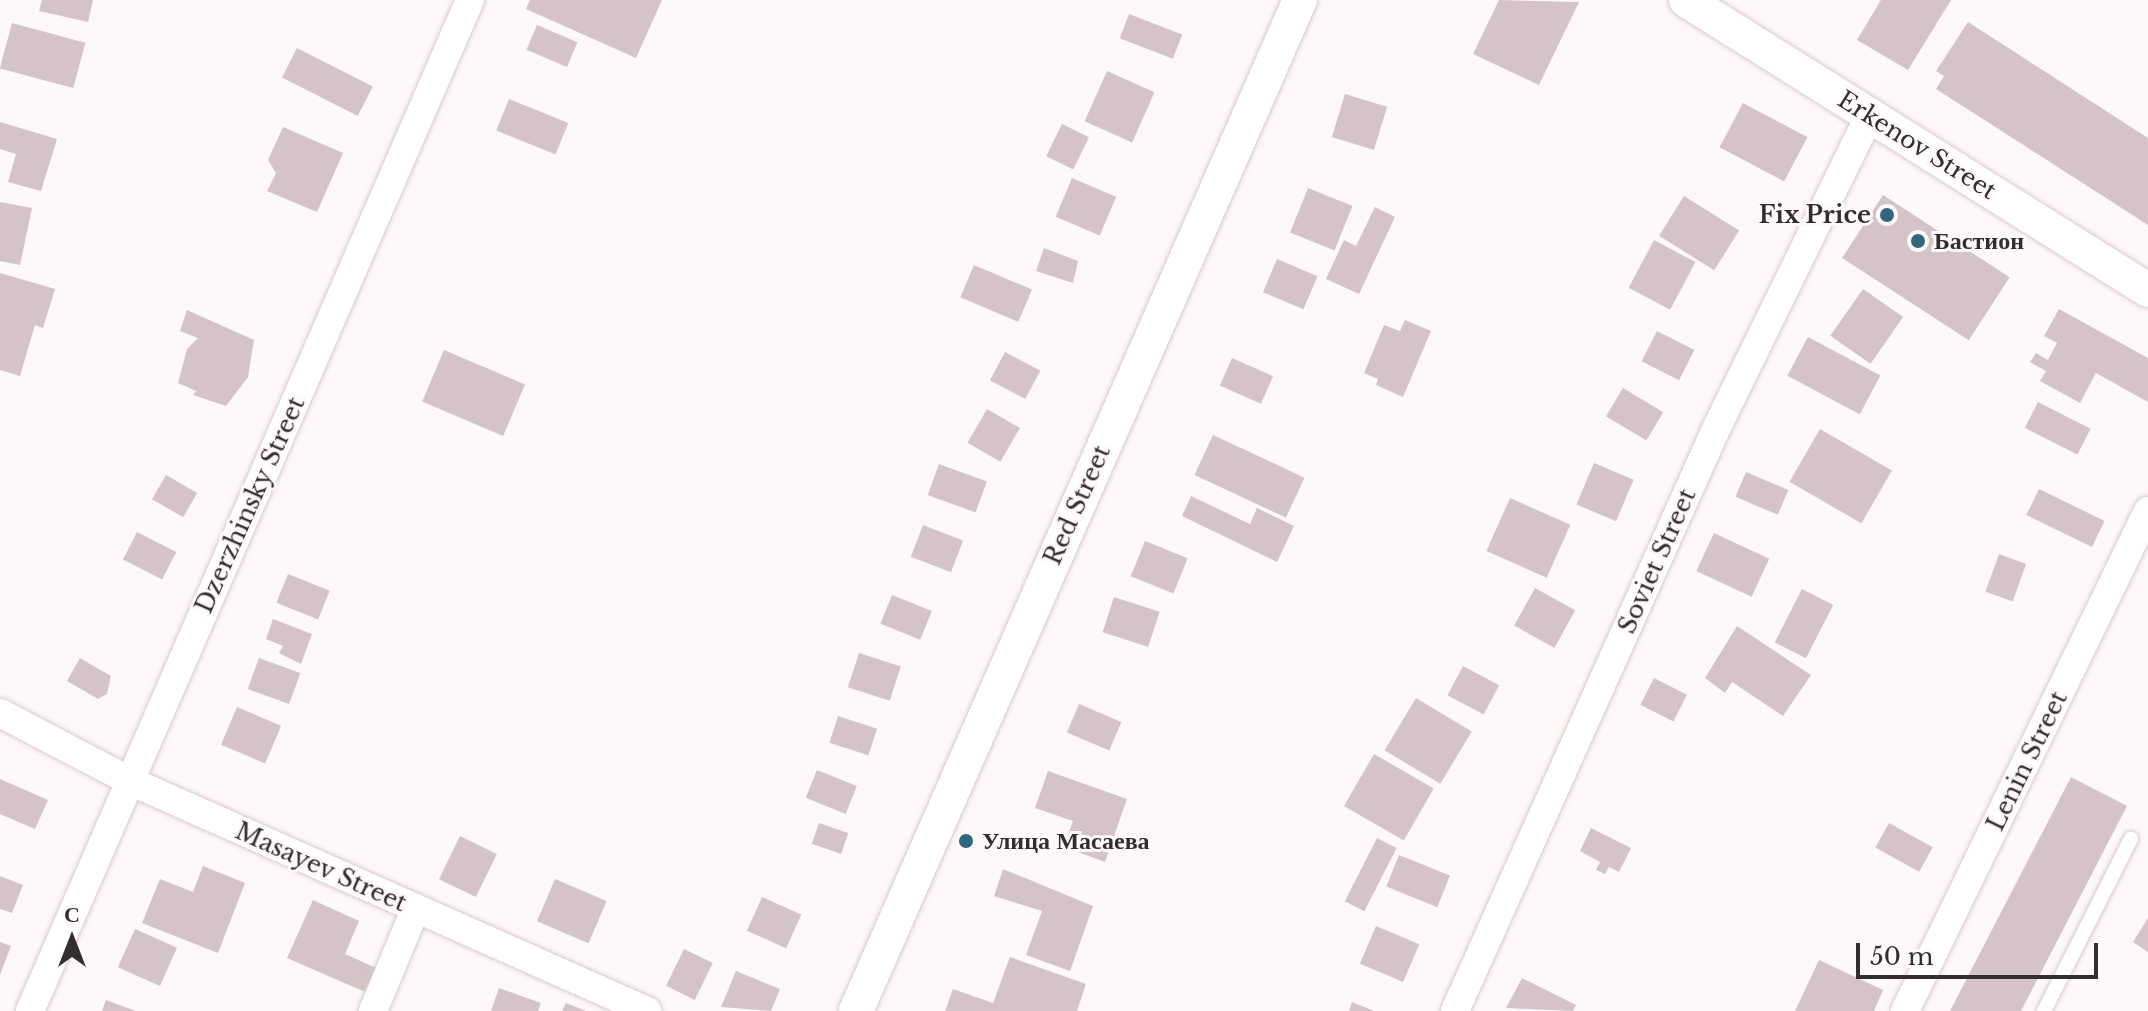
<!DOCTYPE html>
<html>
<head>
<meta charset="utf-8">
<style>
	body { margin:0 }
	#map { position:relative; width:2148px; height:1011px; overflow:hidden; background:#fef8f9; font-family:"Libre Baskerville",serif }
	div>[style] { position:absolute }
	.building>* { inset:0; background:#d4c4c7; transform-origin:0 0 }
	.roads { filter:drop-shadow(0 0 2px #dacbcd) drop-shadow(0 0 2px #dacbcd) }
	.service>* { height:14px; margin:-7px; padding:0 7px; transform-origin:7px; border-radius:7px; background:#fff }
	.minor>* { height:28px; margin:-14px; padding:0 14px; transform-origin:14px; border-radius:14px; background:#fff }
	.tertiary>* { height:34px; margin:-17px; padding:0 17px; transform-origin:17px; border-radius:17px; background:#fff }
	.dots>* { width:22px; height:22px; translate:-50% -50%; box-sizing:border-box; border:4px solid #fef8f9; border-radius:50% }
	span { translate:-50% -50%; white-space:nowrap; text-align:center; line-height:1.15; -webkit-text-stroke:6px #fef8f9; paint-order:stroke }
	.street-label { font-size:24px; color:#332d2e }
	.poi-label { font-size:24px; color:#332d2e; font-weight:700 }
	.right { translate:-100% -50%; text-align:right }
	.left { translate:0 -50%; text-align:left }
	.north { position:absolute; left:32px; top:899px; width:80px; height:80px; -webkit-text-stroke:6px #fef8f9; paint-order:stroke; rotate:0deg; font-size:22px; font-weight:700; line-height:32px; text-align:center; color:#332d2e }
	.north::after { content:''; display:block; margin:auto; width:28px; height:36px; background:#332d2e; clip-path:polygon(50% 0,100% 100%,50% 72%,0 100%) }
	.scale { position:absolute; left:1856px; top:943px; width:242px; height:36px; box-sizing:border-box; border:4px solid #332d2e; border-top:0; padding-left:10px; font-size:24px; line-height:28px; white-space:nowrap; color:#332d2e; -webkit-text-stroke:6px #fef8f9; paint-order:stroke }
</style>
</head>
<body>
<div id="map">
	<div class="building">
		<div style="clip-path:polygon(42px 0,93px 0,88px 22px,39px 11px)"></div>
		<div style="clip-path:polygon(530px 0,662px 0,636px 58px,526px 9px)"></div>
		<div style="clip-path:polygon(1499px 0,1579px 2px,1539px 85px,1473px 54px)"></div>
		<div style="clip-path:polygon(1881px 0,1951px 0,1908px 70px,1857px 40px)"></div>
		<div style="left:1129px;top:14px;width:57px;height:26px;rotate:21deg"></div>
		<div style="clip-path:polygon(1968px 22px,2148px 138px,2148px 225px,1936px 89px,1944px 76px,1936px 71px)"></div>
		<div style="left:12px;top:23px;width:76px;height:47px;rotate:15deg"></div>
		<div style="left:537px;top:25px;width:44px;height:27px;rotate:23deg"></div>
		<div style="left:297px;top:48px;width:85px;height:33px;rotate:27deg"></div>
		<div style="left:1107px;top:71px;width:52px;height:55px;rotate:24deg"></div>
		<div style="left:1345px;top:94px;width:44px;height:45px;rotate:17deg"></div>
		<div style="left:509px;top:99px;width:64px;height:34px;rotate:22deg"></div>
		<div style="left:1743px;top:103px;width:73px;height:50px;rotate:28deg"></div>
		<div style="clip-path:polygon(0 122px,57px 139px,41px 191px,8px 182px,16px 154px,0 149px)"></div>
		<div style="left:1062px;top:124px;width:30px;height:36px;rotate:26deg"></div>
		<div style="clip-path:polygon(283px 127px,343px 153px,317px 212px,267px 191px,276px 173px,268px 160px)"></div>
		<div style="left:1072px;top:178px;width:48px;height:42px;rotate:23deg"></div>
		<div style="left:1308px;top:188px;width:48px;height:48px;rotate:22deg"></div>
		<div style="left:1883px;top:195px;width:151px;height:75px;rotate:33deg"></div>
		<div style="left:1684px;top:196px;width:65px;height:47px;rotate:32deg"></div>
		<div style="clip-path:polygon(0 202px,32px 208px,20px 265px,0 261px)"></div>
		<div style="clip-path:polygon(1375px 207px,1395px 217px,1359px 294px,1326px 279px,1344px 240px,1356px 246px)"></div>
		<div style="left:1654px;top:240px;width:47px;height:54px;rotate:28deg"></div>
		<div style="clip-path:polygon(1044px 248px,1078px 261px,1073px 283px,1036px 271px)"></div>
		<div style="left:1277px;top:259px;width:44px;height:36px;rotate:23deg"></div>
		<div style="left:974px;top:265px;width:63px;height:35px;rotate:23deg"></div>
		<div style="clip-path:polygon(0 273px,55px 289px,43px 328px,35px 325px,20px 376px,0 370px)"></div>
		<div style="left:1863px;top:289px;width:49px;height:57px;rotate:35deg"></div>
		<div style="clip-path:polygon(2059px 309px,2148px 358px,2148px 402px,2096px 373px,2080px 403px,2040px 381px,2046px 371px,2030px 362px,2036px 353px,2048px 360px,2057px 343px,2044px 336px)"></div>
		<div style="clip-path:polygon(187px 310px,254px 340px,248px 377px,226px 406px,193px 395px,196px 391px,178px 383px,187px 349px,198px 338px,180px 331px)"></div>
		<div style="clip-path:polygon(1405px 320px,1431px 331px,1403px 397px,1376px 385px,1378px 379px,1364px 373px,1384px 325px,1400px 331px)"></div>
		<div style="left:1657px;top:331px;width:42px;height:34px;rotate:27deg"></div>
		<div style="left:1808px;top:337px;width:82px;height:44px;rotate:28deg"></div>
		<div style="left:444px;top:350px;width:88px;height:56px;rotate:23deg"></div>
		<div style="left:1005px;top:352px;width:40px;height:32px;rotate:28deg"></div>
		<div style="left:1232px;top:358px;width:45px;height:30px;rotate:24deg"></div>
		<div style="left:1623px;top:388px;width:47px;height:33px;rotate:31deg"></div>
		<div style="left:2038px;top:402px;width:59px;height:29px;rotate:27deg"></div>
		<div style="left:987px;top:409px;width:38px;height:39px;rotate:30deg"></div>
		<div style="left:1820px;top:429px;width:83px;height:61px;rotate:30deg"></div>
		<div style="left:1213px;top:435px;width:101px;height:44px;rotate:25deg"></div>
		<div style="left:1594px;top:463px;width:43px;height:45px;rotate:23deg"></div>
		<div style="left:939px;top:464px;width:51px;height:33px;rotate:20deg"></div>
		<div style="left:1746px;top:472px;width:46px;height:27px;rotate:23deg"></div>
		<div style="left:166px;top:475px;width:36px;height:28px;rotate:30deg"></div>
		<div style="left:2039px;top:489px;width:73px;height:29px;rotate:26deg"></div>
		<div style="clip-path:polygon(1191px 496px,1250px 524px,1257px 508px,1294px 526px,1277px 562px,1182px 516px)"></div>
		<div style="left:1510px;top:498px;width:66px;height:58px;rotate:24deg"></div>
		<div style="left:923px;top:525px;width:43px;height:34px;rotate:21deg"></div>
		<div style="left:137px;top:532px;width:44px;height:31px;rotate:27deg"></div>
		<div style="left:1714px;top:533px;width:61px;height:42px;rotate:25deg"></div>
		<div style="left:1145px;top:541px;width:46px;height:38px;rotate:22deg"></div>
		<div style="left:1999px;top:554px;width:29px;height:40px;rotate:20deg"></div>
		<div style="left:288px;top:574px;width:45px;height:31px;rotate:22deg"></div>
		<div style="left:1535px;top:588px;width:46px;height:43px;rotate:29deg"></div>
		<div style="left:1802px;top:589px;width:35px;height:60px;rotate:27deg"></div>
		<div style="left:892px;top:595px;width:43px;height:31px;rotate:22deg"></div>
		<div style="left:1114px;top:597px;width:48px;height:37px;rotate:18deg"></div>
		<div style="clip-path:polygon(273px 619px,312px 634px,301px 664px,279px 653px,283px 646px,266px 639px)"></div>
		<div style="clip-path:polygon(1737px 626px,1811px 675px,1783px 716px,1732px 682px,1725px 693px,1705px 678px)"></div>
		<div style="left:859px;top:653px;width:44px;height:36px;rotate:18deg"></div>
		<div style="clip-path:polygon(80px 658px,111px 676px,107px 694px,98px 699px,67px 681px)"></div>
		<div style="left:259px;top:658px;width:44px;height:33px;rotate:20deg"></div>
		<div style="left:1463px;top:666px;width:41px;height:33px;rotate:28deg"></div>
		<div style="left:1654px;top:678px;width:37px;height:30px;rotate:27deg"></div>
		<div style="left:1416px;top:698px;width:65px;height:61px;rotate:31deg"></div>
		<div style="left:1079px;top:704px;width:46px;height:31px;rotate:23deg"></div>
		<div style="left:237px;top:707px;width:48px;height:41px;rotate:23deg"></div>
		<div style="left:838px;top:716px;width:41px;height:28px;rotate:18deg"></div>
		<div style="left:1374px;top:754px;width:69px;height:60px;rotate:30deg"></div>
		<div style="left:817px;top:770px;width:43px;height:30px;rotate:22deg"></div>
		<div style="clip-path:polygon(1048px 771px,1127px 799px,1105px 862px,1064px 847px,1073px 821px,1035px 808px)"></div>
		<div style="clip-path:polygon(2071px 777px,2127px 806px,2097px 864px,2021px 1011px,1950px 1011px)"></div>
		<div style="clip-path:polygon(0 779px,48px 800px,35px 829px,0 814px)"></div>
		<div style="left:819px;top:823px;width:31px;height:22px;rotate:19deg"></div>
		<div style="left:1889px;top:823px;width:50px;height:28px;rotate:29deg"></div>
		<div style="clip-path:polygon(1591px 828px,1631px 848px,1619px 872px,1609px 867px,1605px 874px,1596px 870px,1600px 862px,1580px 851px)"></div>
		<div style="left:460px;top:836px;width:41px;height:48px;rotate:26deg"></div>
		<div style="left:1377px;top:838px;width:22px;height:71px;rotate:27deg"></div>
		<div style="left:1399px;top:855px;width:55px;height:34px;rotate:22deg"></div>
		<div style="clip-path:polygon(203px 866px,245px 883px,218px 953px,142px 923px,160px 879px,193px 892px)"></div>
		<div style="clip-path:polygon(1003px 869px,1093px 906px,1070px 971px,1026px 955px,1042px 911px,994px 896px)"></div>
		<div style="clip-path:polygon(0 876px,23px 885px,12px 913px,0 909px)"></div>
		<div style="left:555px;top:879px;width:56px;height:46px;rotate:23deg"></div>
		<div style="left:762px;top:897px;width:43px;height:37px;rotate:24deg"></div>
		<div style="clip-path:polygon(313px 900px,359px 921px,345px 954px,376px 968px,365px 992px,287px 958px)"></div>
		<div style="clip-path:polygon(2148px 918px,2148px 952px,2133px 942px)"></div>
		<div style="left:1376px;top:926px;width:47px;height:41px;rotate:23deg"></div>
		<div style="left:135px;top:929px;width:46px;height:42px;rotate:24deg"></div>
		<div style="clip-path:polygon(0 942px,11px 946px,0 975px)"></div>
		<div style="left:684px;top:949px;width:32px;height:41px;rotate:26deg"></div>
		<div style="clip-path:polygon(1010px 957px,1086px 984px,1077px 1011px,945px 1011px,953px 989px,993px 1003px)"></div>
		<div style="clip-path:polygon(1819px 960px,1883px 990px,1874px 1011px,1795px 1011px)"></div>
		<div style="clip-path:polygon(736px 971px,780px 989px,771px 1011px,721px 1007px)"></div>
		<div style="clip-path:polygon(1522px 978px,1576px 1005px,1573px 1011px,1506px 1008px)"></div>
		<div style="clip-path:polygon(499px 988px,541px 1003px,538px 1011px,491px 1011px)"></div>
		<div style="clip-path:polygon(106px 1000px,136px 1011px,102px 1011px)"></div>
		<div style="clip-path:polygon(1352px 1002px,1374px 1011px,1349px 1011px)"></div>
		<div style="clip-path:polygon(566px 1003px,586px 1011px,562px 1011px)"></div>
	</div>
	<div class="roads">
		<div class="service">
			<div style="left:2044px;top:1011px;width:193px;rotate:-63.2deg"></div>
		</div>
		<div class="minor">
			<div style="left:0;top:713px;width:147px;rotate:27.6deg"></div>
			<div style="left:130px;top:781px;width:566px;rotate:23.98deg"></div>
			<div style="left:30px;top:1011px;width:1103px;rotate:-66.48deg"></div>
			<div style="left:373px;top:1011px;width:109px;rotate:-67.4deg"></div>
			<div style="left:1455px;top:1011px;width:640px;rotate:-65.84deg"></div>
			<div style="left:1717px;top:427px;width:345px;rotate:-63.9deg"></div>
			<div style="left:1905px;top:1011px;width:556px;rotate:-64.08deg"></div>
		</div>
		<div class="tertiary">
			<div style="left:1686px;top:0;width:545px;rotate:32.12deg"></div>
			<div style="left:856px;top:1011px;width:1104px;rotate:-66.29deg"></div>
		</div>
	</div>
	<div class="dots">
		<div style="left:1887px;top:215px;background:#2f6781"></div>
		<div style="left:1918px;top:241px;background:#2f6781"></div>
		<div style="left:966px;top:841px;background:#2f6781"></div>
	</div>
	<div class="street-label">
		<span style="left:1917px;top:145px;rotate:32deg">Erkenov Street</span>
		<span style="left:250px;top:505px;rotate:-66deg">Dzerzhinsky Street</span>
		<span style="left:1077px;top:505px;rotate:-66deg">Red Street</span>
		<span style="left:1657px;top:561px;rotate:-66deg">Soviet Street</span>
		<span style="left:2027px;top:761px;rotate:-64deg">Lenin Street</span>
		<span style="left:321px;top:867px;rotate:24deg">Masayev Street</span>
	</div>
	<div class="poi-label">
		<span class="right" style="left:1871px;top:215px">Fix Price</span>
		<span class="left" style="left:1934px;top:241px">Бастион</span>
		<span class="left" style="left:982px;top:841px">Улица Масаева</span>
	</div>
	<div class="north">С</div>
	<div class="scale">50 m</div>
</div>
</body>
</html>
